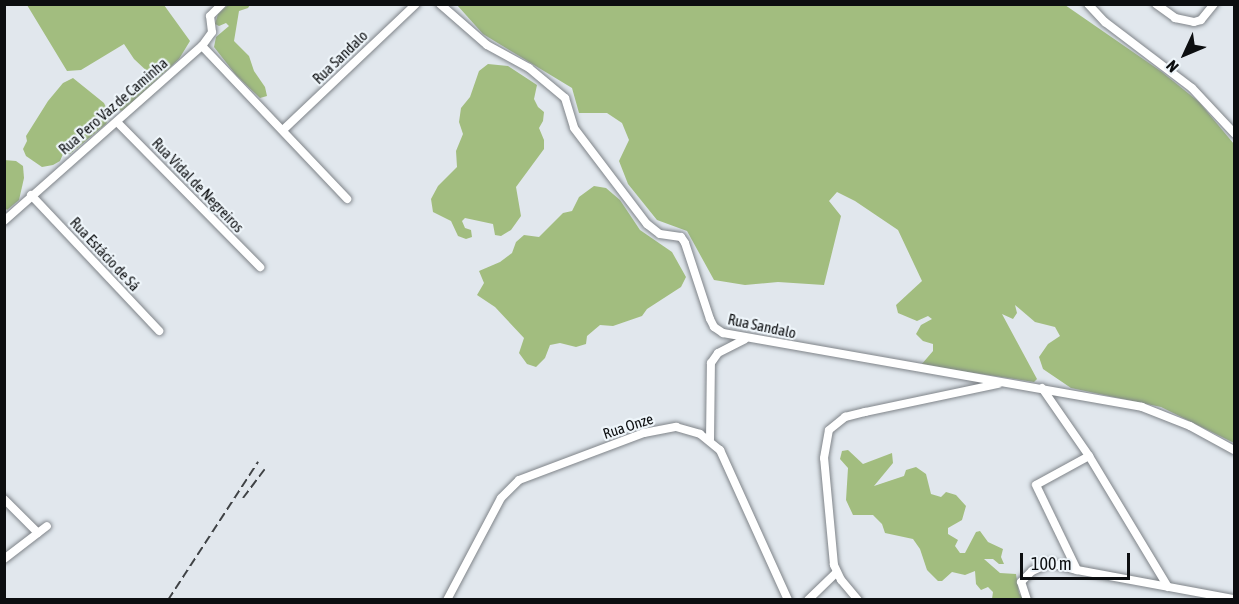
<!DOCTYPE html>
<html>
<head>
<meta charset="utf-8">
<style>
	body { margin:0 }
	#map { position:relative; width:1239px; height:604px; overflow:hidden; background:#e1e7ed; font-family:"Asap Condensed",sans-serif }
	div>[style] { position:absolute }
	.forest>* { inset:0; background:#a2bd7f }
	.roads { filter:drop-shadow(0 0 2px #7f8489) drop-shadow(0 0 2px #7f8489) }
	.minor>* { height:8px; margin:-4px; padding:0 4px; transform-origin:4px; border-radius:4px; background:#fff }
	.rail>* { height:2px; margin-top:-1px; transform-origin:0; background:repeating-linear-gradient(90deg,#3f4245 0 9px,transparent 0 13.5px) }
	span { translate:-50% -50%; white-space:nowrap; text-align:center; line-height:1.15; -webkit-text-stroke:4.5px #eef5fa; paint-order:stroke }
	.street-label { font-size:15px; color:#0c0e10 }
	.frame { position:absolute; inset:0; border:6px solid #0c0e10; pointer-events:none }
	.north { position:absolute; left:1155px; top:24px; width:60px; height:60px; -webkit-text-stroke:4px #eef5fa; paint-order:stroke; rotate:226deg; font-size:16px; font-weight:700; line-height:24px; text-align:center; color:#0c0e10 }
	.north::after { content:''; display:block; margin:auto; width:21px; height:27px; background:#0c0e10; clip-path:polygon(50% 0,100% 100%,50% 72%,0 100%) }
	.scale { position:absolute; left:1020px; top:553px; width:110px; height:27px; box-sizing:border-box; border:3px solid #0c0e10; border-top:0; padding-left:8px; font-size:18px; line-height:21px; white-space:nowrap; color:#0c0e10; -webkit-text-stroke:4px #eef5fa; paint-order:stroke }
</style>
</head>
<body>
<div id="map">
	<div class="forest">
		<div style="clip-path:polygon(27px 5px,164px 5px,190px 41px,179px 59px,123px 111px,119px 110px,122px 102px,150px 74px,134px 59px,124px 44px,81px 70px,67px 71px)"></div>
		<div style="clip-path:polygon(228px 5px,250px 5px,248px 8px,239px 11px,234px 41px,249px 56px,254px 71px,265px 87px,267px 96px,260px 98px,236px 75px,214px 47px,216px 37px,229px 26px,226px 23px,219px 26px,215px 24px,218px 14px)"></div>
		<div style="clip-path:polygon(457px 5px,1065px 5px,1162px 72px,1199px 102px,1234px 144px,1234px 443px,1161px 407px,1071px 388px,1043px 369px,1039px 357px,1048px 344px,1060px 336px,1055px 327px,1035px 322px,1015px 305px,1017px 313px,1013px 319px,1002px 314px,1037px 379px,1034px 382px,921px 365px,933px 351px,933px 344px,923px 341px,916px 334px,921px 325px,932px 319px,928px 316px,917px 321px,898px 313px,896px 305px,922px 281px,898px 230px,855px 201px,837px 192px,829px 201px,841px 216px,824px 285px,778px 282px,745px 285px,714px 280px,687px 231px,657px 220px,628px 184px,619px 161px,629px 140px,622px 123px,607px 113px,579px 113px,572px 88px,483px 34px)"></div>
		<div style="clip-path:polygon(488px 64px,508px 66px,537px 85px,534px 99px,538px 107px,544px 112px,543px 121px,539px 128px,544px 140px,544px 149px,516px 187px,521px 216px,511px 230px,501px 236px,495px 235px,493px 224px,465px 218px,462px 221px,465px 228px,471px 230px,472px 237px,466px 239px,458px 236px,451px 221px,433px 212px,431px 199px,438px 186px,457px 167px,456px 151px,463px 134px,459px 122px,461px 108px,470px 97px,479px 71px)"></div>
		<div style="clip-path:polygon(73px 78px,104px 103px,110px 116px,106px 124px,70px 154px,63px 154px,60px 161px,53px 165px,42px 167px,26px 156px,23px 149px,27px 141px,26px 136px,48px 101px,63px 83px)"></div>
		<div style="clip-path:polygon(4px 160px,16px 161px,23px 166px,24px 178px,19px 200px,7px 210px,5px 208px)"></div>
		<div style="clip-path:polygon(594px 186px,606px 188px,620px 200px,640px 230px,672px 252px,686px 277px,681px 287px,647px 309px,642px 316px,613px 326px,600px 325px,587px 336px,586px 344px,576px 347px,560px 343px,550px 345px,545px 358px,536px 367px,527px 364px,519px 353px,524px 338px,495px 307px,477px 295px,484px 283px,479px 271px,500px 262px,512px 253px,516px 242px,524px 235px,539px 237px,563px 213px,572px 211px,579px 197px)"></div>
		<div style="clip-path:polygon(848px 450px,863px 464px,892px 453px,893px 463px,874px 486px,904px 476px,906px 470px,916px 467px,926px 474px,931px 494px,941px 497px,946px 492px,956px 495px,966px 506px,962px 520px,948px 528px,948px 534px,958px 540px,955px 546px,960px 553px,965px 553px,976px 532px,980px 531px,988px 542px,1003px 549px,1001px 557px,1004px 564px,999px 564px,993px 559px,984px 559px,1000px 573px,1016px 574px,1019px 593px,1023px 599px,992px 599px,993px 592px,988px 587px,981px 590px,976px 584px,975px 571px,965px 575px,952px 572px,942px 581px,938px 581px,927px 570px,920px 549px,913px 539px,885px 533px,882px 524px,873px 515px,853px 515px,846px 500px,848px 468px,840px 459px,842px 451px)"></div>
	</div>
	<div class="roads">
		<div class="minor">
			<div style="left:440px;top:4px;width:62px;rotate:41.1deg"></div>
			<div style="left:487px;top:45px;width:48px;rotate:28.7deg"></div>
			<div style="left:529px;top:68px;width:47px;rotate:39.8deg"></div>
			<div style="left:565px;top:98px;width:31px;rotate:73deg"></div>
			<div style="left:574px;top:128px;width:121px;rotate:52.8deg"></div>
			<div style="left:647px;top:224px;width:16px;rotate:38deg"></div>
			<div style="left:660px;top:234px;width:21px;rotate:8deg"></div>
			<div style="left:681px;top:237px;width:7px;rotate:56deg"></div>
			<div style="left:685px;top:243px;width:80px;rotate:71.8deg"></div>
			<div style="left:710px;top:319px;width:9px;rotate:63deg"></div>
			<div style="left:714px;top:327px;width:11px;rotate:34deg"></div>
			<div style="left:723px;top:333px;width:425px;rotate:10deg"></div>
			<div style="left:1142px;top:407px;width:52px;rotate:21.6deg"></div>
			<div style="left:1190px;top:426px;width:50px;rotate:28.6deg"></div>
			<div style="left:1088px;top:4px;width:25px;rotate:47deg"></div>
			<div style="left:1105px;top:22px;width:109px;rotate:37.2deg"></div>
			<div style="left:1192px;top:88px;width:62px;rotate:47deg"></div>
			<div style="left:1156px;top:4px;width:24px;rotate:36deg"></div>
			<div style="left:1175px;top:18px;width:19px;rotate:12deg"></div>
			<div style="left:1194px;top:22px;width:7px;rotate:-16deg"></div>
			<div style="left:1201px;top:20px;width:21px;rotate:-51deg"></div>
			<div style="left:202px;top:46px;width:211px;rotate:46.5deg"></div>
			<div style="left:117px;top:122px;width:204px;rotate:45.4deg"></div>
			<div style="left:283px;top:130px;width:183px;rotate:-43.5deg"></div>
			<div style="left:31px;top:195px;width:187px;rotate:46.7deg"></div>
			<div style="left:4px;top:221px;width:264px;rotate:-41.5deg"></div>
			<div style="left:202px;top:46px;width:17px;rotate:-54deg"></div>
			<div style="left:212px;top:32px;width:16px;rotate:-97deg"></div>
			<div style="left:210px;top:16px;width:17px;rotate:-45deg"></div>
			<div style="left:1042px;top:388px;width:83px;rotate:55.3deg"></div>
			<div style="left:1089px;top:456px;width:60px;rotate:151.3deg"></div>
			<div style="left:1036px;top:485px;width:94px;rotate:64.2deg"></div>
			<div style="left:1077px;top:570px;width:160px;rotate:10.5deg"></div>
			<div style="left:710px;top:440px;width:77px;rotate:-89.3deg"></div>
			<div style="left:711px;top:363px;width:12px;rotate:-55deg"></div>
			<div style="left:718px;top:353px;width:30px;rotate:-27deg"></div>
			<div style="left:1089px;top:456px;width:153px;rotate:58.9deg"></div>
			<div style="left:4px;top:499px;width:48px;rotate:45deg"></div>
			<div style="left:4px;top:559px;width:54px;rotate:-37.5deg"></div>
			<div style="left:447px;top:600px;width:115px;rotate:-62.1deg"></div>
			<div style="left:501px;top:498px;width:25px;rotate:-45deg"></div>
			<div style="left:519px;top:480px;width:134px;rotate:-20.6deg"></div>
			<div style="left:644px;top:433px;width:33px;rotate:-11deg"></div>
			<div style="left:676px;top:427px;width:25px;rotate:16deg"></div>
			<div style="left:700px;top:434px;width:26px;rotate:39deg"></div>
			<div style="left:720px;top:450px;width:165px;rotate:65.6deg"></div>
			<div style="left:808px;top:600px;width:39px;rotate:-44deg"></div>
			<div style="left:858px;top:600px;width:26px;rotate:-130deg"></div>
			<div style="left:841px;top:580px;width:17px;rotate:-115deg"></div>
			<div style="left:834px;top:565px;width:107px;rotate:-95.3deg"></div>
			<div style="left:824px;top:458px;width:28px;rotate:-80deg"></div>
			<div style="left:829px;top:430px;width:21px;rotate:-39deg"></div>
			<div style="left:845px;top:417px;width:21px;rotate:-14deg"></div>
			<div style="left:865px;top:412px;width:136px;rotate:-11.9deg"></div>
			<div style="left:1027px;top:600px;width:19px;rotate:-108deg"></div>
			<div style="left:1021px;top:582px;width:16px;rotate:-45deg"></div>
			<div style="left:1032px;top:571px;width:20px;rotate:-24deg"></div>
			<div style="left:1050px;top:563px;width:28px;rotate:15deg"></div>
		</div>
	</div>
	<div class="rail">
		<div style="left:243px;top:498px;width:36px;rotate:-53deg"></div>
		<div style="left:168px;top:600px;width:165px;rotate:-56.9deg"></div>
	</div>
	<div class="street-label">
		<span style="left:340px;top:57px;rotate:-44deg">Rua Sandalo</span>
		<span style="left:113px;top:106px;rotate:-41deg">Rua Pero Vaz de Caminha</span>
		<span style="left:198px;top:185px;rotate:46deg">Rua Vidal de Negreiros</span>
		<span style="left:105px;top:254px;rotate:47deg">Rua Estácio de Sá</span>
		<span style="left:762px;top:326px;rotate:12deg">Rua Sandalo</span>
		<span style="left:628px;top:426px;rotate:-18deg">Rua Onze</span>
	</div>
	<div class="frame"></div>
	<div class="north">N</div>
	<div class="scale">100 m</div>
</div>
</body>
</html>
